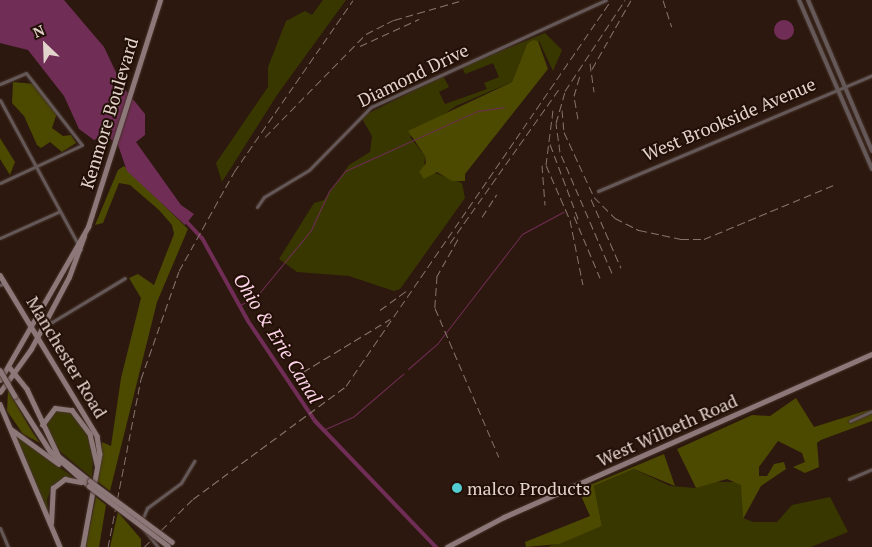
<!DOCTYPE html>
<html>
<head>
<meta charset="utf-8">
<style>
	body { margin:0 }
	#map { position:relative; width:872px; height:547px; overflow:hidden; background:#2c180e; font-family:"PT Serif",serif }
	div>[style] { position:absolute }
	.green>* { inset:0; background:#393700 }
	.forest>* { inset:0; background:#4c4900 }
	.water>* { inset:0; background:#702d55 }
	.round { border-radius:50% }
	.stream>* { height:1px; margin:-0.5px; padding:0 0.5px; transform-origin:0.5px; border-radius:0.5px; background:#702d55 }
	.canal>* { height:4px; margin:-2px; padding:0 2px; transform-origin:2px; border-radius:2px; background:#702d55 }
	.roads { filter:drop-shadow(0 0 1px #453229) drop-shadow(0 0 1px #453229) }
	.minor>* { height:3px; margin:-1.5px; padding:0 1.5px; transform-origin:1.5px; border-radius:1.5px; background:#655858 }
	.tertiary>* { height:4px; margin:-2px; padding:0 2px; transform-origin:2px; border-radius:2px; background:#655858 }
	.secondary>* { height:4.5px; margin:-2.25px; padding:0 2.25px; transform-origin:2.25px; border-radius:2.25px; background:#8d7879 }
	.rail>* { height:1px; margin-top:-0.5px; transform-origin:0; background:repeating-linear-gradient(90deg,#86746c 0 8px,transparent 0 12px) }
	.bridges { filter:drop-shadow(0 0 1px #453229) drop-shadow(0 0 1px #453229) }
	.secondary-bridge>* { height:4.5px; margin:-2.25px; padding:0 2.25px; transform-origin:2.25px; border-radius:2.25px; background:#8d7879 }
	.dots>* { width:14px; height:14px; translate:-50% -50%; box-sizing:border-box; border:2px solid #220f05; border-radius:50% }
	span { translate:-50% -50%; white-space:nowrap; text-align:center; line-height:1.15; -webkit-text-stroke:4px #220f05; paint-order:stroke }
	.street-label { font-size:18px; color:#e2d3cc }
	.poi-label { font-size:18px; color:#e2d3cc }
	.left { translate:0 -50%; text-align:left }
	.water-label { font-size:19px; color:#fed4e9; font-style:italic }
	.north { position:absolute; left:20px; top:20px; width:50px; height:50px; -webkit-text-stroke:4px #220f05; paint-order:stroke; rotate:336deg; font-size:14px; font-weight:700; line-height:20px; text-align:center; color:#e2d3cc }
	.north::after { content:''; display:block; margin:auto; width:18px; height:22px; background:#e2d3cc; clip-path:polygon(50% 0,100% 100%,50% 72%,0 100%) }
</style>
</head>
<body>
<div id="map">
	<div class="green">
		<div style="clip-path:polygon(323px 0,346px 0,277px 95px,222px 182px,216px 163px,268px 87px,268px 67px,286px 21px,305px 11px,312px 15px)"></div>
		<div style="clip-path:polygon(545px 33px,562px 50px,553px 71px,539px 41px,527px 44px,512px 82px,456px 106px,410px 137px,425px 156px,424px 169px,462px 183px,465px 198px,400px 289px,394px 291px,349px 276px,297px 272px,279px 259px,314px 203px,324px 200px,349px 165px,370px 152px,372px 136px,361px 117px,443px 76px,449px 87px,439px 92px,445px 104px,487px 89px,484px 83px,499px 77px,493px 63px,465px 74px,462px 67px)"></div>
		<div style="clip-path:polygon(62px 409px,70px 411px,85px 427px,93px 455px,92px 478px,56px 448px,46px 426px,51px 414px)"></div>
		<div style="clip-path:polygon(16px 435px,74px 478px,52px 485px,47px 500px,49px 518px)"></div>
		<div style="clip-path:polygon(634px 469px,670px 486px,696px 488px,710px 482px,737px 482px,742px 485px,743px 518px,753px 522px,777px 522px,792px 505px,830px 497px,848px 532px,811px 547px,547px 547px,602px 526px,594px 486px)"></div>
	</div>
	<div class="forest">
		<div style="clip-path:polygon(533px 40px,538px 41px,548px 69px,465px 174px,465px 181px,452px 181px,437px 172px,424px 179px,419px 172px,426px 163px,425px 156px,408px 131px,512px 82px,527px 44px)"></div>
		<div style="clip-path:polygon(13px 82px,35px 84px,57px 113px,52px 128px,63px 136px,71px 135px,76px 143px,62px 152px,50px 142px,41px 148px,37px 145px,24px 116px,12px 103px)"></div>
		<div style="clip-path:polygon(0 138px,15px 162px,10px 175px,0 159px)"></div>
		<div style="clip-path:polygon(124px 166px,188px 229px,157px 302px,110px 491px,97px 481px,102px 442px,111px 446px,121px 378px,141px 298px,129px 278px,138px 274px,154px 285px,174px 234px,172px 225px,159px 210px,130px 185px,119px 183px,103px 223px,95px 225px,118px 170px)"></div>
		<div style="clip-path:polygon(8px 390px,31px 430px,40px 443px,23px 434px,7px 411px)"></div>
		<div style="clip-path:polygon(796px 398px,814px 427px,865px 411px,872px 410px,872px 421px,821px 440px,817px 443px,819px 467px,805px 473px,793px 467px,805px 462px,802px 453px,778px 441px,759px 467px,759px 476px,767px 476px,774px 464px,784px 462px,786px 469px,761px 486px,743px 519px,741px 485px,727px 479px,696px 488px,677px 449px,752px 415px,770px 416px)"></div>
		<div style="clip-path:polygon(664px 454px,675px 486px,634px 469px,594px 486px,602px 526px,559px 544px,526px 547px,525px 542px,590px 516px,582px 498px,590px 485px)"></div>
		<div style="clip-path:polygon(96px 497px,106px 505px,99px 547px,85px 547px)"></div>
		<div style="clip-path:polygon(118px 512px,141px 539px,141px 547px,110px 547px)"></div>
	</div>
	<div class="water">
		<div style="clip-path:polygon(0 0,64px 0,104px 47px,123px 87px,145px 114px,145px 135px,136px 142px,181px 205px,194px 214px,185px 225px,127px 171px,118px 145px,106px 135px,94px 140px,79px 129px,64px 96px,28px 50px,0 43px)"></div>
		<div class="round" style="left:774px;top:20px;width:20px;height:20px"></div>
	</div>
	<div class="stream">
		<div style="left:240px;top:305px;width:18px;rotate:-27deg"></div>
		<div style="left:256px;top:297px;width:87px;rotate:-50.6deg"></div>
		<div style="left:311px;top:230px;width:43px;rotate:-65.2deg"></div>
		<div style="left:329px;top:191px;width:26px;rotate:-51deg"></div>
		<div style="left:345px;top:171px;width:145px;rotate:-24.4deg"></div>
		<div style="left:477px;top:111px;width:27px;rotate:-8deg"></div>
		<div style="left:408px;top:369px;width:38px;rotate:-41deg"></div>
		<div style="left:437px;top:344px;width:139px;rotate:-52.3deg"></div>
		<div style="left:522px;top:234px;width:47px;rotate:-28.2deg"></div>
		<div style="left:323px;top:430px;width:34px;rotate:-24deg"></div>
		<div style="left:354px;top:416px;width:65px;rotate:-40.6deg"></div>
	</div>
	<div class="canal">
		<div style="left:185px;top:220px;width:25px;rotate:47deg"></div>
		<div style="left:202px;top:238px;width:95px;rotate:61deg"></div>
		<div style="left:248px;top:321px;width:120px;rotate:56.2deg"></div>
		<div style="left:315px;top:421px;width:175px;rotate:46.2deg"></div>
	</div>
	<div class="roads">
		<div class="minor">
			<div style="left:0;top:84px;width:28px;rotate:-23deg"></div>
			<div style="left:26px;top:73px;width:91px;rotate:52.1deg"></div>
			<div style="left:82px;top:145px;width:90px;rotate:155.1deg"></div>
			<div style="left:0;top:100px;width:170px;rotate:61.6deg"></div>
			<div style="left:598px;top:191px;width:298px;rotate:-22.9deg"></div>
			<div style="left:257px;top:207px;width:12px;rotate:-55deg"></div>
			<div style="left:264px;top:197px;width:52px;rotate:-31deg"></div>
			<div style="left:309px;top:170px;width:88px;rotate:-45.5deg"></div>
			<div style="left:371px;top:107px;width:258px;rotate:-24.5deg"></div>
			<div style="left:0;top:238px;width:64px;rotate:-24.1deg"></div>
			<div style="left:0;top:285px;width:5px;rotate:-22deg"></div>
			<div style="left:45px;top:321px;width:7px;rotate:8deg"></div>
			<div style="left:52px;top:322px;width:85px;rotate:-31.1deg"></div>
			<div style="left:850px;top:421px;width:24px;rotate:-24deg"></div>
			<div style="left:849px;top:479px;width:25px;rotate:-23deg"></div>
			<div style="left:142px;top:520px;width:13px;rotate:-67deg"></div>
			<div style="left:147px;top:508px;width:42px;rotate:-36.3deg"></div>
			<div style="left:181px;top:483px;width:26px;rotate:-59deg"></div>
			<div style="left:141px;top:526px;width:27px;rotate:51deg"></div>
			<div style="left:0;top:528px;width:21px;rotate:67deg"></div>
		</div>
		<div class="tertiary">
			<div style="left:799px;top:0;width:184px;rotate:66.6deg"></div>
			<div style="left:808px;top:0;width:164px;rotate:67deg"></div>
		</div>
		<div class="secondary">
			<div style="left:0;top:275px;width:188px;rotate:58.9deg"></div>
			<div style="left:97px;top:436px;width:18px;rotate:81deg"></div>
			<div style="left:100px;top:454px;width:95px;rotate:100.4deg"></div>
			<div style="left:10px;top:368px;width:27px;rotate:51deg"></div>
			<div style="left:27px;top:389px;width:73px;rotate:64.8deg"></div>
			<div style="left:0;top:380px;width:177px;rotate:-60.1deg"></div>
			<div style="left:88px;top:227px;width:238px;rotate:-72.4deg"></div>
			<div style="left:0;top:392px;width:53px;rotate:-54.2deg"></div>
			<div style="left:31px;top:349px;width:81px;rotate:-62.2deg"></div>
			<div style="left:69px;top:277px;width:44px;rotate:-69.9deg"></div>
			<div style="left:15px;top:396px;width:65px;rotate:57.5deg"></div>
			<div style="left:50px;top:451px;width:52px;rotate:41.9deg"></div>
			<div style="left:0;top:404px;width:155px;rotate:67.2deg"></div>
			<div style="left:42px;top:425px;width:21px;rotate:-53deg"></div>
			<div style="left:55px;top:408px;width:17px;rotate:7deg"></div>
			<div style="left:72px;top:410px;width:30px;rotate:53deg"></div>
			<div style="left:90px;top:434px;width:32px;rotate:77deg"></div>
			<div style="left:11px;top:429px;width:59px;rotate:36.1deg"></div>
			<div style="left:56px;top:454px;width:43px;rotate:38.5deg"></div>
			<div style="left:51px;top:523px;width:35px;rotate:-87deg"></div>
			<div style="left:53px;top:488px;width:15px;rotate:-37deg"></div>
			<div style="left:65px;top:479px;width:16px;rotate:11deg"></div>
			<div style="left:447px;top:547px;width:64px;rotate:-27.8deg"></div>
			<div style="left:504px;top:517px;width:402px;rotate:-23.9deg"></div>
		</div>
	</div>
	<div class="rail">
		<div style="left:663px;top:0;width:28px;rotate:72deg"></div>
		<div style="left:360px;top:46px;width:65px;rotate:-24.6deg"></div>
		<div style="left:590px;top:63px;width:29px;rotate:82deg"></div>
		<div style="left:592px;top:69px;width:79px;rotate:-60.5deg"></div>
		<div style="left:553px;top:110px;width:55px;rotate:97.3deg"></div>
		<div style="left:546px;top:165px;width:60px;rotate:66.4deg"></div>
		<div style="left:570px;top:220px;width:66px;rotate:78.7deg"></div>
		<div style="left:562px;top:110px;width:22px;rotate:85deg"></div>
		<div style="left:564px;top:132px;width:72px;rotate:65.2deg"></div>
		<div style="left:594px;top:197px;width:30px;rotate:45deg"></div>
		<div style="left:615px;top:218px;width:27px;rotate:27deg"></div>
		<div style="left:639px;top:230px;width:43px;rotate:12.1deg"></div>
		<div style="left:681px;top:239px;width:23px"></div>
		<div style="left:704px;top:239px;width:141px;rotate:-22.6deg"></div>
		<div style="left:578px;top:119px;width:23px;rotate:-100deg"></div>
		<div style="left:574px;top:96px;width:22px;rotate:-74deg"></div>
		<div style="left:265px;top:137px;width:144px;rotate:-45.6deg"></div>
		<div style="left:366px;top:34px;width:31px;rotate:-27deg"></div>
		<div style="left:394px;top:20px;width:72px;rotate:-16.2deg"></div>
		<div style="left:550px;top:144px;width:82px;rotate:69.4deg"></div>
		<div style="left:542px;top:165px;width:40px;rotate:85.7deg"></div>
		<div style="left:591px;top:199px;width:75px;rotate:66.5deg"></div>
		<div style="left:574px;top:216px;width:67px;rotate:67.2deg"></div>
		<div style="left:482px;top:217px;width:27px;rotate:-57deg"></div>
		<div style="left:458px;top:239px;width:43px;rotate:119.6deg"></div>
		<div style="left:437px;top:276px;width:32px;rotate:94deg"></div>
		<div style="left:435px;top:308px;width:162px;rotate:66.8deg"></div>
		<div style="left:450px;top:243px;width:192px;rotate:-54.7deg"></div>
		<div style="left:612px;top:273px;width:132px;rotate:-113.3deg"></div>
		<div style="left:560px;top:152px;width:29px;rotate:-98deg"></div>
		<div style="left:556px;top:123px;width:33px;rotate:-74deg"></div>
		<div style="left:565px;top:91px;width:109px;rotate:-56.6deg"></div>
		<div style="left:380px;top:310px;width:32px;rotate:-36deg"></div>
		<div style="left:303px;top:372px;width:102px;rotate:-31.3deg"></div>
		<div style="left:108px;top:547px;width:171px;rotate:-78.9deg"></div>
		<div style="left:141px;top:379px;width:114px;rotate:-70.6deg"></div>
		<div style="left:179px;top:271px;width:113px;rotate:-60.9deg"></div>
		<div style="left:234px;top:172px;width:209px;rotate:-55.3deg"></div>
		<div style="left:144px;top:547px;width:69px;rotate:-44.4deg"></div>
		<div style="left:193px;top:499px;width:190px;rotate:-36.4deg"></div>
		<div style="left:346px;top:386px;width:468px;rotate:-55.5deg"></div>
	</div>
	<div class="bridges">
		<div class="secondary-bridge">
			<div style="left:0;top:370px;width:30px;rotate:60deg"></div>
			<div style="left:90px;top:481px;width:102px;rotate:36.6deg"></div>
			<div style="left:89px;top:486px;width:99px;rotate:37.2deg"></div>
		</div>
	</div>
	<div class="dots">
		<div style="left:457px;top:488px;background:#52ccd0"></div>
	</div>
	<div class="street-label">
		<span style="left:413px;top:75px;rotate:-26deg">Diamond Drive</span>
		<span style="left:109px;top:113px;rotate:-73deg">Kenmore Boulevard</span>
		<span style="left:729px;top:119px;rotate:-23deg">West Brookside Avenue</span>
		<span style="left:67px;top:357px;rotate:59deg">Manchester Road</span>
		<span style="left:667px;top:430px;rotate:-24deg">West Wilbeth Road</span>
	</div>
	<div class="poi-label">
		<span class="left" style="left:467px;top:488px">malco Products</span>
	</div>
	<div class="water-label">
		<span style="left:278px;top:338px;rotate:58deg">Ohio &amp; Erie Canal</span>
	</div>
	<div class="north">N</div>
</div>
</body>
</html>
